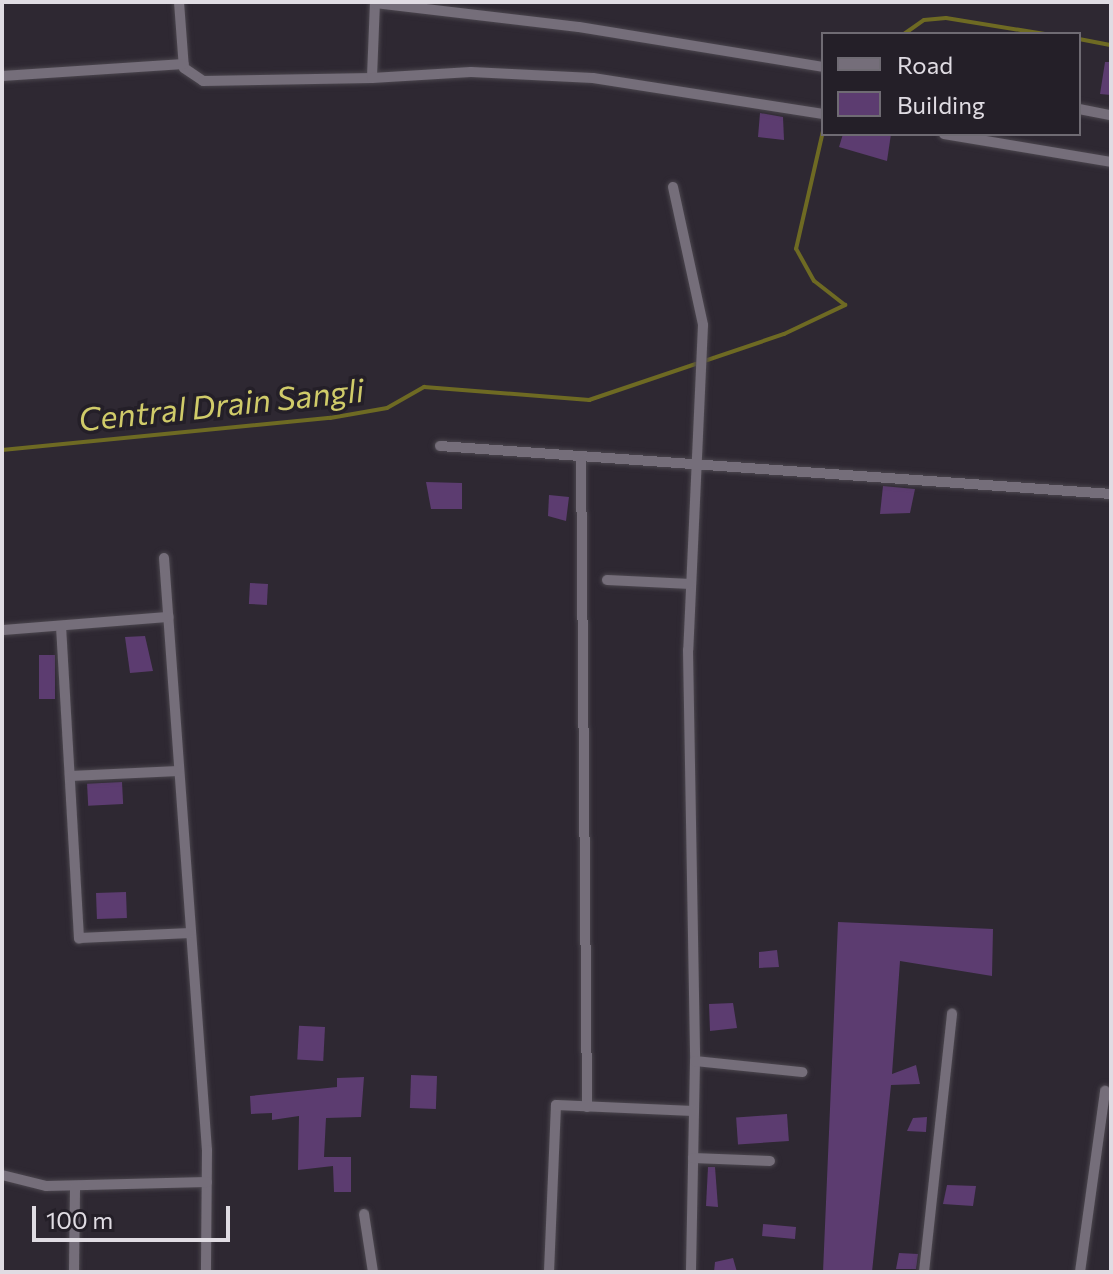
<!DOCTYPE html>
<html>
<head>
<meta charset="utf-8">
<style>
	body { margin:0 }
	#map { position:relative; width:1113px; height:1274px; overflow:hidden; background:#2e2832; font-family:Commissioner,sans-serif }
	div>[style] { position:absolute }
	.stream>* { height:4px; margin:-2px; padding:0 2px; transform-origin:2px; border-radius:2px; background:#6e6a23 }
	.building>* { inset:0; background:#5c3c70; transform-origin:0 0 }
	.roads { filter:drop-shadow(0 0 2px #4b464e) drop-shadow(0 0 2px #4b464e) }
	.minor>* { height:10px; margin:-5px; padding:0 5px; transform-origin:5px; border-radius:5px; background:#756e7a }
	span { translate:-50% -50%; white-space:nowrap; text-align:center; line-height:1.15; -webkit-text-stroke:7px #241f28; paint-order:stroke }
	.water-label { font-size:32px; color:#d0cb69; font-style:italic }
	.frame { position:absolute; inset:0; border:4px solid #e0dce3; pointer-events:none }
	.legend { position:absolute; left:821px; top:32px; width:260px; height:104px; box-sizing:border-box; background:#241f28; border:2px solid #6f6b73; margin:0; padding:10px 14px; list-style:none; font-size:24px; color:#e0dce3 }
	.legend li { display:flex; align-items:center; gap:16px; height:40px }
	.legend b { width:40px; border:2px solid #6f6b73 }
	.scale { position:absolute; left:32px; top:1206px; width:198px; height:36px; box-sizing:border-box; border:4px solid #e0dce3; border-top:0; padding-left:10px; font-size:24px; line-height:28px; white-space:nowrap; color:#e0dce3; -webkit-text-stroke:6px #241f28; paint-order:stroke }
</style>
</head>
<body>
<div id="map">
	<div class="stream">
		<div style="left:904px;top:34px;width:24px;rotate:-35deg"></div>
		<div style="left:924px;top:20px;width:22px;rotate:-5deg"></div>
		<div style="left:946px;top:18px;width:100px;rotate:9.2deg"></div>
		<div style="left:1079px;top:39px;width:33px;rotate:11deg"></div>
		<div style="left:2px;top:450px;width:330px;rotate:-5.6deg"></div>
		<div style="left:330px;top:418px;width:58px;rotate:-10deg"></div>
		<div style="left:387px;top:408px;width:43px;rotate:-29.6deg"></div>
		<div style="left:424px;top:387px;width:166px;rotate:4.5deg"></div>
		<div style="left:589px;top:400px;width:206px;rotate:-18.7deg"></div>
		<div style="left:784px;top:334px;width:68px;rotate:-25.4deg"></div>
		<div style="left:845px;top:305px;width:39px;rotate:-142deg"></div>
		<div style="left:814px;top:281px;width:37px;rotate:-119deg"></div>
		<div style="left:796px;top:249px;width:121px;rotate:-77.1deg"></div>
	</div>
	<div class="building">
		<div style="clip-path:polygon(1105px 62px,1111px 62px,1111px 95px,1100px 94px)"></div>
		<div style="clip-path:polygon(760px 113px,783px 117px,784px 140px,758px 137px)"></div>
		<div style="clip-path:polygon(843px 134px,891px 134px,887px 161px,839px 147px)"></div>
		<div style="clip-path:polygon(426px 482px,462px 483px,462px 509px,431px 509px)"></div>
		<div style="clip-path:polygon(883px 486px,915px 489px,910px 513px,880px 514px)"></div>
		<div style="clip-path:polygon(549px 495px,569px 497px,566px 521px,548px 516px)"></div>
		<div style="left:250px;top:583px;width:18px;height:21px;rotate:3deg"></div>
		<div style="clip-path:polygon(145px 636px,153px 671px,130px 673px,125px 637px)"></div>
		<div style="left:39px;top:655px;width:16px;height:44px"></div>
		<div style="left:122px;top:782px;width:22px;height:35px;rotate:87deg"></div>
		<div style="left:126px;top:892px;width:26px;height:30px;rotate:88deg"></div>
		<div style="clip-path:polygon(838px 922px,993px 929px,992px 976px,900px 961px,892px 1074px,916px 1065px,920px 1084px,891px 1085px,872px 1272px,823px 1272px)"></div>
		<div style="clip-path:polygon(777px 950px,779px 967px,759px 968px,759px 952px)"></div>
		<div style="clip-path:polygon(733px 1003px,737px 1028px,710px 1031px,709px 1004px)"></div>
		<div style="left:325px;top:1027px;width:34px;height:26px;rotate:93deg"></div>
		<div style="left:437px;top:1076px;width:33px;height:26px;rotate:92deg"></div>
		<div style="clip-path:polygon(364px 1077px,361px 1117px,326px 1118px,324px 1157px,351px 1157px,351px 1192px,334px 1192px,333px 1166px,298px 1170px,299px 1116px,272px 1120px,272px 1113px,251px 1114px,250px 1096px,337px 1087px,337px 1078px)"></div>
		<div style="left:787px;top:1114px;width:27px;height:51px;rotate:86deg"></div>
		<div style="clip-path:polygon(927px 1117px,926px 1132px,907px 1131px,913px 1118px)"></div>
		<div style="clip-path:polygon(708px 1167px,715px 1167px,718px 1207px,706px 1206px)"></div>
		<div style="clip-path:polygon(947px 1185px,976px 1186px,973px 1206px,943px 1204px)"></div>
		<div style="left:796px;top:1227px;width:12px;height:33px;rotate:95deg"></div>
		<div style="clip-path:polygon(899px 1253px,918px 1254px,916px 1269px,896px 1269px)"></div>
		<div style="clip-path:polygon(733px 1258px,737px 1272px,714px 1272px,715px 1262px)"></div>
	</div>
	<div class="roads">
		<div class="minor">
			<div style="left:179px;top:2px;width:66px;rotate:85.7deg"></div>
			<div style="left:184px;top:68px;width:23px;rotate:34deg"></div>
			<div style="left:203px;top:81px;width:169px;rotate:-1deg"></div>
			<div style="left:375px;top:2px;width:76px;rotate:92.3deg"></div>
			<div style="left:372px;top:78px;width:99px;rotate:-3.5deg"></div>
			<div style="left:471px;top:72px;width:122px;rotate:2.8deg"></div>
			<div style="left:593px;top:78px;width:233px;rotate:8.9deg"></div>
			<div style="left:375px;top:3px;width:205px;rotate:6.7deg"></div>
			<div style="left:579px;top:27px;width:247px;rotate:9.3deg"></div>
			<div style="left:2px;top:76px;width:182px;rotate:-3.8deg"></div>
			<div style="left:1079px;top:109px;width:33px;rotate:11deg"></div>
			<div style="left:944px;top:134px;width:169px;rotate:9.5deg"></div>
			<div style="left:673px;top:187px;width:141px;rotate:77.7deg"></div>
			<div style="left:703px;top:325px;width:325px;rotate:92.6deg"></div>
			<div style="left:688px;top:650px;width:411px;rotate:89deg"></div>
			<div style="left:695px;top:1061px;width:211px;rotate:91.1deg"></div>
			<div style="left:440px;top:446px;width:673px;rotate:4.09deg"></div>
			<div style="left:581px;top:457px;width:650px;rotate:89.47deg"></div>
			<div style="left:164px;top:558px;width:594px;rotate:85.85deg"></div>
			<div style="left:207px;top:1150px;width:122px;rotate:90.5deg"></div>
			<div style="left:607px;top:580px;width:84px;rotate:2.7deg"></div>
			<div style="left:61px;top:626px;width:313px;rotate:86.7deg"></div>
			<div style="left:79px;top:938px;width:112px;rotate:-2.6deg"></div>
			<div style="left:2px;top:630px;width:167px;rotate:-4.5deg"></div>
			<div style="left:70px;top:776px;width:109px;rotate:-2.6deg"></div>
			<div style="left:695px;top:1061px;width:108px;rotate:5.9deg"></div>
			<div style="left:693px;top:1158px;width:77px;rotate:2.2deg"></div>
			<div style="left:2px;top:1175px;width:45px;rotate:14deg"></div>
			<div style="left:46px;top:1186px;width:161px;rotate:-1.4deg"></div>
			<div style="left:364px;top:1214px;width:59px;rotate:81.2deg"></div>
			<div style="left:74px;top:1272px;width:86px;rotate:-89.3deg"></div>
			<div style="left:549px;top:1272px;width:167px;rotate:-87.6deg"></div>
			<div style="left:556px;top:1105px;width:138px;rotate:2.5deg"></div>
			<div style="left:924px;top:1272px;width:260px;rotate:-83.8deg"></div>
			<div style="left:1080px;top:1272px;width:183px;rotate:-82.1deg"></div>
		</div>
	</div>
	<div class="water-label">
		<span style="left:221px;top:404px;rotate:-6deg">Central Drain Sangli</span>
	</div>
	<div class="frame"></div>
	<ul class="legend">
	<li><b style="height:10px;background:#756e7a"></b>Road</li>
	<li><b style="height:22px;background:#5c3c70"></b>Building</li>
	</ul>
	<div class="scale">100 m</div>
</div>
</body>
</html>
